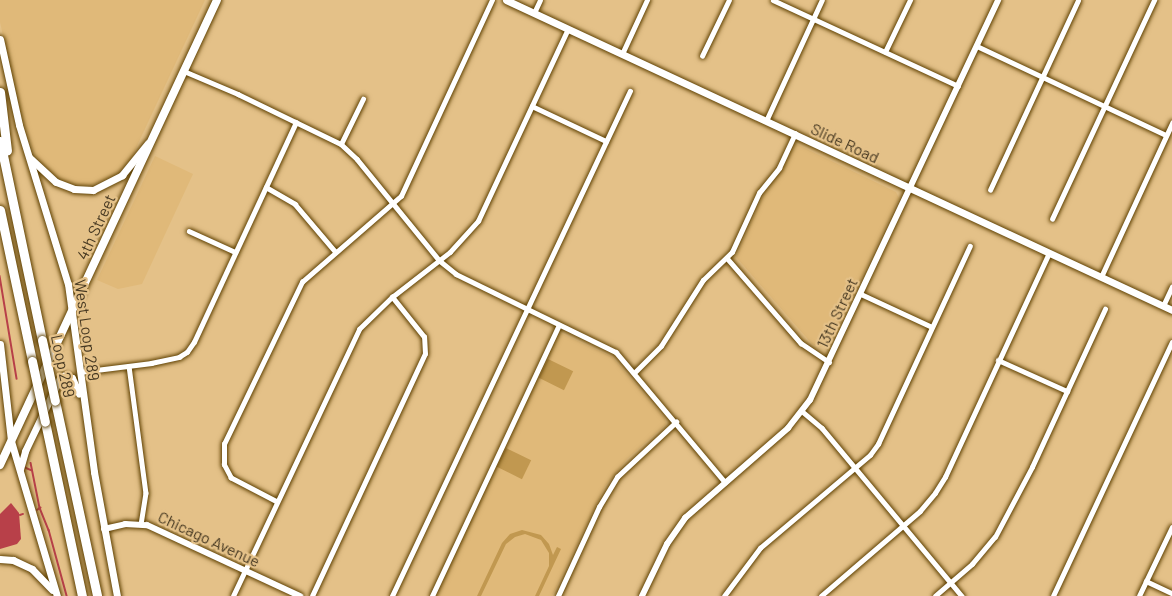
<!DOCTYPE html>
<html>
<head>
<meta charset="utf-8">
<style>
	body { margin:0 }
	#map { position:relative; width:1172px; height:596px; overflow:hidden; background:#e4c188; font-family:Barlow,sans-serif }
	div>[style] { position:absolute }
	.built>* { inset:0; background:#e0b979 }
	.green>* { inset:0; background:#c19850; transform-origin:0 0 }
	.water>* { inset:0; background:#b84049 }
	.stream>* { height:1.5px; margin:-0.75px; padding:0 0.75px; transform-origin:0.75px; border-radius:0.75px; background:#b84049 }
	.roads { filter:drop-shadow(0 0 2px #5e4000) drop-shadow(0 0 2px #5e4000) }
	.minor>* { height:4.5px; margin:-2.25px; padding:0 2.25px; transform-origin:2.25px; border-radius:2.25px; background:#fff }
	.tertiary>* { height:6px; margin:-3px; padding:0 3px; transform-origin:3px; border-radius:3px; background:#fff }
	.secondary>* { height:7px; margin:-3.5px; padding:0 3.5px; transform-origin:3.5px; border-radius:3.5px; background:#fff }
	.primary>* { height:8px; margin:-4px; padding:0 4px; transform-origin:4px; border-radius:4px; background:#fff }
	.motorway>* { height:9px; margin:-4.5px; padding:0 4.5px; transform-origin:4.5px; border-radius:4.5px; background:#fff }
	.bridges { filter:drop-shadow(0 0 2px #5e4000) drop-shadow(0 0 2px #5e4000) }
	.motorway-bridge>* { height:9px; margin:-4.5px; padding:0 4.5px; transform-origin:4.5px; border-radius:4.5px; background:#fff }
	span { translate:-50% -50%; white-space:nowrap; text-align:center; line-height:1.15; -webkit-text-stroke:4.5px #e4c188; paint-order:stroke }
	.street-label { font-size:16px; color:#473922 }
</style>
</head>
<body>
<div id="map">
	<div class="built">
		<div style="clip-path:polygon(0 0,205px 0,130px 161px,119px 174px,91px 185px,70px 184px,55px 177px,35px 155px,18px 105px,0 22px)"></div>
		<div style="clip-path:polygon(794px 143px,896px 192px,899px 198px,829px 346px,818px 347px,812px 344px,736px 257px,768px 185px,782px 168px)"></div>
		<div style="clip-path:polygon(155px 156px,193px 174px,142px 284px,118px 289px,97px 280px)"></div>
		<div style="clip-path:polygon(558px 332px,612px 357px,665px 419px,666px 424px,627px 459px,605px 486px,552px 596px,435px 596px)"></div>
	</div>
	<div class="green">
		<div style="left:548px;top:359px;width:28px;height:21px;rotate:26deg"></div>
		<div style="left:506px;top:448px;width:28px;height:21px;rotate:26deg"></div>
		<div style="clip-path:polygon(522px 530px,541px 535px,549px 544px,553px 555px,557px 547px,561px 549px,539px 596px,535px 596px,549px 566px,549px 553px,541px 540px,525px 534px,515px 537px,506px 544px,481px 596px,477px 596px,502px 543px,510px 534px)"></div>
	</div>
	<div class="water">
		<div style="clip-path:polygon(11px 503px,19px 513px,21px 539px,17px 544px,0 549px,0 514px)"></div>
	</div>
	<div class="stream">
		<div style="left:0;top:276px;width:104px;rotate:80.6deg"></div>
		<div style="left:31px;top:463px;width:46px;rotate:78.7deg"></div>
		<div style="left:24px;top:467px;width:8px;rotate:23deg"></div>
		<div style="left:37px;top:510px;width:4px;rotate:-34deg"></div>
		<div style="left:40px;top:508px;width:24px;rotate:68deg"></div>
		<div style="left:49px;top:530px;width:68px;rotate:74.7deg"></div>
		<div style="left:20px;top:515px;width:3px;rotate:-18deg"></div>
	</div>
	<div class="roads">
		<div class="minor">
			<div style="left:773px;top:0;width:204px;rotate:24.9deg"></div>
			<div style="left:534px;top:13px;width:14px;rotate:-65deg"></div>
			<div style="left:977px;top:46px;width:209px;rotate:25.2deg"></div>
			<div style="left:885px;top:52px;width:58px;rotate:-64.3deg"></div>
			<div style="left:622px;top:54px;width:60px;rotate:-65.2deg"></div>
			<div style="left:702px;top:56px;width:62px;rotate:-64.3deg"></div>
			<div style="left:184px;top:71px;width:59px;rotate:23.1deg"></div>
			<div style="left:238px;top:94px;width:114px;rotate:25.9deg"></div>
			<div style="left:341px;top:144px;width:22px;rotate:43deg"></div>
			<div style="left:357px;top:159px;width:130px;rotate:50.9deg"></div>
			<div style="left:439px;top:260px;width:22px;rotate:39deg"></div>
			<div style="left:456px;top:274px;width:178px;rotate:26deg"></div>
			<div style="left:616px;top:352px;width:170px;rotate:50deg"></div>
			<div style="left:532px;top:106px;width:82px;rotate:25.3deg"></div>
			<div style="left:766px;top:121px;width:133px;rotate:-65.2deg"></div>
			<div style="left:341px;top:144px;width:50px;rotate:-63.9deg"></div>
			<div style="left:266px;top:187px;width:34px;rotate:30deg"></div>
			<div style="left:295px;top:204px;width:62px;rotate:49.6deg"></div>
			<div style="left:990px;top:190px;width:209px;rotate:-65.1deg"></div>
			<div style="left:1052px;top:219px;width:242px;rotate:-65deg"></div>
			<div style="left:189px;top:231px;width:51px;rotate:24.5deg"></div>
			<div style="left:727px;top:258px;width:113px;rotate:49deg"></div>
			<div style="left:801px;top:343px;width:34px;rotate:34deg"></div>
			<div style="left:1101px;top:277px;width:170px;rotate:-65.2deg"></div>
			<div style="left:861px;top:294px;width:78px;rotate:24.9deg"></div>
			<div style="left:1163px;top:306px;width:21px;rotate:-65deg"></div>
			<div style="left:998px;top:360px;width:76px;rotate:24.2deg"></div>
			<div style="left:129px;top:366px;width:128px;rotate:82.4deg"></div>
			<div style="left:146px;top:493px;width:31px;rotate:99deg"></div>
			<div style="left:80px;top:372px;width:72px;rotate:-7.2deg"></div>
			<div style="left:151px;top:363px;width:29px;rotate:-12deg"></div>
			<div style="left:179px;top:357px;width:9px;rotate:-32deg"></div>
			<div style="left:187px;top:352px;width:12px;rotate:-55deg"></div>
			<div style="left:194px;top:342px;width:242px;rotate:-65.1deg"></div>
			<div style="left:634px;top:373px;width:38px;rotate:-45deg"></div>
			<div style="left:661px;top:346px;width:78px;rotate:-57.5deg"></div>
			<div style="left:703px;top:280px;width:40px;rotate:-44deg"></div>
			<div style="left:732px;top:252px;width:65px;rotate:-65.4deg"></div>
			<div style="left:759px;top:193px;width:32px;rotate:-51deg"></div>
			<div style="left:779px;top:168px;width:38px;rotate:-65deg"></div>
			<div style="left:803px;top:412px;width:25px;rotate:40deg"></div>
			<div style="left:822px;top:428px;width:219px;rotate:50.2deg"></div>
			<div style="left:277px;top:502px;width:52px;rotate:-152.4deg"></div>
			<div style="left:231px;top:478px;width:15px;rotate:-118deg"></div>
			<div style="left:224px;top:465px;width:21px;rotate:-90deg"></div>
			<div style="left:224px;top:444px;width:180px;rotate:-64.3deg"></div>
			<div style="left:302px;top:282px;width:131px;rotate:-41deg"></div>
			<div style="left:401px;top:196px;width:216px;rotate:-65.1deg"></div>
			<div style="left:1146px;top:581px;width:29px;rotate:25deg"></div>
			<div style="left:233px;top:596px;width:295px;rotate:-64.7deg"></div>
			<div style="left:359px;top:329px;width:46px;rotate:-44.1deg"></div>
			<div style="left:392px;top:297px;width:73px;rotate:-37.8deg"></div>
			<div style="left:450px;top:252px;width:42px;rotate:-47.9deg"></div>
			<div style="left:478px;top:221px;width:212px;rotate:-64.9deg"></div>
			<div style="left:312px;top:596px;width:267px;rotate:-65deg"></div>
			<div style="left:425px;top:354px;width:17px;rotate:-93deg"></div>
			<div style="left:424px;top:337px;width:51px;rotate:-128.7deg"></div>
			<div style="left:392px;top:596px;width:558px;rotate:-64.77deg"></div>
			<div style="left:432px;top:596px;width:299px;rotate:-64.9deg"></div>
			<div style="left:558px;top:596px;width:98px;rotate:-65.3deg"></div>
			<div style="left:599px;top:507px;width:35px;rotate:-59deg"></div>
			<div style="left:617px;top:477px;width:81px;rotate:-43deg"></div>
			<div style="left:724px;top:596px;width:60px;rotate:-53.1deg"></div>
			<div style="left:760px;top:548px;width:144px;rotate:-40.2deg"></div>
			<div style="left:870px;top:455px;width:14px;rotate:-54deg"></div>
			<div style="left:878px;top:444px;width:218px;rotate:-65.1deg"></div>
			<div style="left:821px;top:596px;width:130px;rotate:-40.6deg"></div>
			<div style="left:920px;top:511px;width:23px;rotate:-50deg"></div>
			<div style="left:935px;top:493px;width:19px;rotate:-58deg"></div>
			<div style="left:945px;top:477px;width:247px;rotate:-65.1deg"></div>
			<div style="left:935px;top:596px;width:49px;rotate:-40.9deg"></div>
			<div style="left:972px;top:564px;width:35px;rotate:-50deg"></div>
			<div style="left:995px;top:537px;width:79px;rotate:-62.1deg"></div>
			<div style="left:1032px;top:467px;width:174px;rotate:-65.2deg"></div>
			<div style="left:1053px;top:596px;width:280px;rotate:-64.9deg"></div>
			<div style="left:1139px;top:596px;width:76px;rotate:-64.4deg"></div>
		</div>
		<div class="tertiary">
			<div style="left:104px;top:529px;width:22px;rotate:-13deg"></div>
			<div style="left:125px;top:524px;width:22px;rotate:3deg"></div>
			<div style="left:147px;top:525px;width:169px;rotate:24.9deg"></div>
			<div style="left:642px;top:596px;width:58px;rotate:-64.3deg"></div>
			<div style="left:667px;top:544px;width:32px;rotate:-55deg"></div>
			<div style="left:685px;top:518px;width:137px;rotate:-41.1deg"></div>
			<div style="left:788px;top:428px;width:36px;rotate:-52deg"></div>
			<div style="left:810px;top:400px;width:442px;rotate:-64.8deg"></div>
		</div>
		<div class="secondary">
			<div style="left:506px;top:0;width:735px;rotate:24.96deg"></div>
			<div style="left:0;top:39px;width:88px;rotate:77.5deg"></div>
			<div style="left:19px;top:125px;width:166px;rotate:72.9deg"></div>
			<div style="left:68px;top:284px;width:190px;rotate:82.1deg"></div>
			<div style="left:94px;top:472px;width:126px;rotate:79.5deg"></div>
			<div style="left:30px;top:158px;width:35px;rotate:43deg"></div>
			<div style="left:56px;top:182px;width:19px;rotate:21deg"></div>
			<div style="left:74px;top:189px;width:19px;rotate:3deg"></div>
			<div style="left:93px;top:190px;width:33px;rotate:-27deg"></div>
			<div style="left:122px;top:175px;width:41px;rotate:-50.9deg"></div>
			<div style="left:0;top:344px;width:98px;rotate:83.5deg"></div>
			<div style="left:11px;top:441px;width:162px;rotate:73.5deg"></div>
			<div style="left:20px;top:469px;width:19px;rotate:-74deg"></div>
			<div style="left:25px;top:451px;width:81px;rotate:-64.4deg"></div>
			<div style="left:60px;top:378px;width:4px;rotate:-34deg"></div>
			<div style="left:63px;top:376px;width:9px;rotate:13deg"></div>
			<div style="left:72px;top:378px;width:17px;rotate:66deg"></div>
			<div style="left:0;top:559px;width:13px;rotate:4deg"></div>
			<div style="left:13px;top:560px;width:21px;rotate:25deg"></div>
			<div style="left:32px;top:569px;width:29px;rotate:46deg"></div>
		</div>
		<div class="primary">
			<div style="left:0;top:465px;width:513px;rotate:-64.98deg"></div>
		</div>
		<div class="motorway">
			<div style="left:0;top:92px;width:59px;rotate:83.2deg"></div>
			<div style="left:0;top:141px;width:203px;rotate:78.1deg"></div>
			<div style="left:0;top:210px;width:154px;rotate:78deg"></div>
			<div style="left:55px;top:401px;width:199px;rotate:77.8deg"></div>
			<div style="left:45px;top:422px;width:178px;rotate:78deg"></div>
		</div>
	</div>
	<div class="bridges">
		<div class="motorway-bridge">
			<div style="left:42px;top:340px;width:62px;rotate:78deg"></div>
			<div style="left:32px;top:361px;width:62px;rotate:78deg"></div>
		</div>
	</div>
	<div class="street-label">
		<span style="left:845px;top:143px;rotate:25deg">Slide Road</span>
		<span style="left:96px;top:227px;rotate:-65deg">4th Street</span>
		<span style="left:837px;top:313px;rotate:-65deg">13th Street</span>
		<span style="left:87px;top:330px;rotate:82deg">West Loop 289</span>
		<span style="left:63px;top:366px;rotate:78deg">Loop 289</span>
		<span style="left:209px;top:539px;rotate:25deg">Chicago Avenue</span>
	</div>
</div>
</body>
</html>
